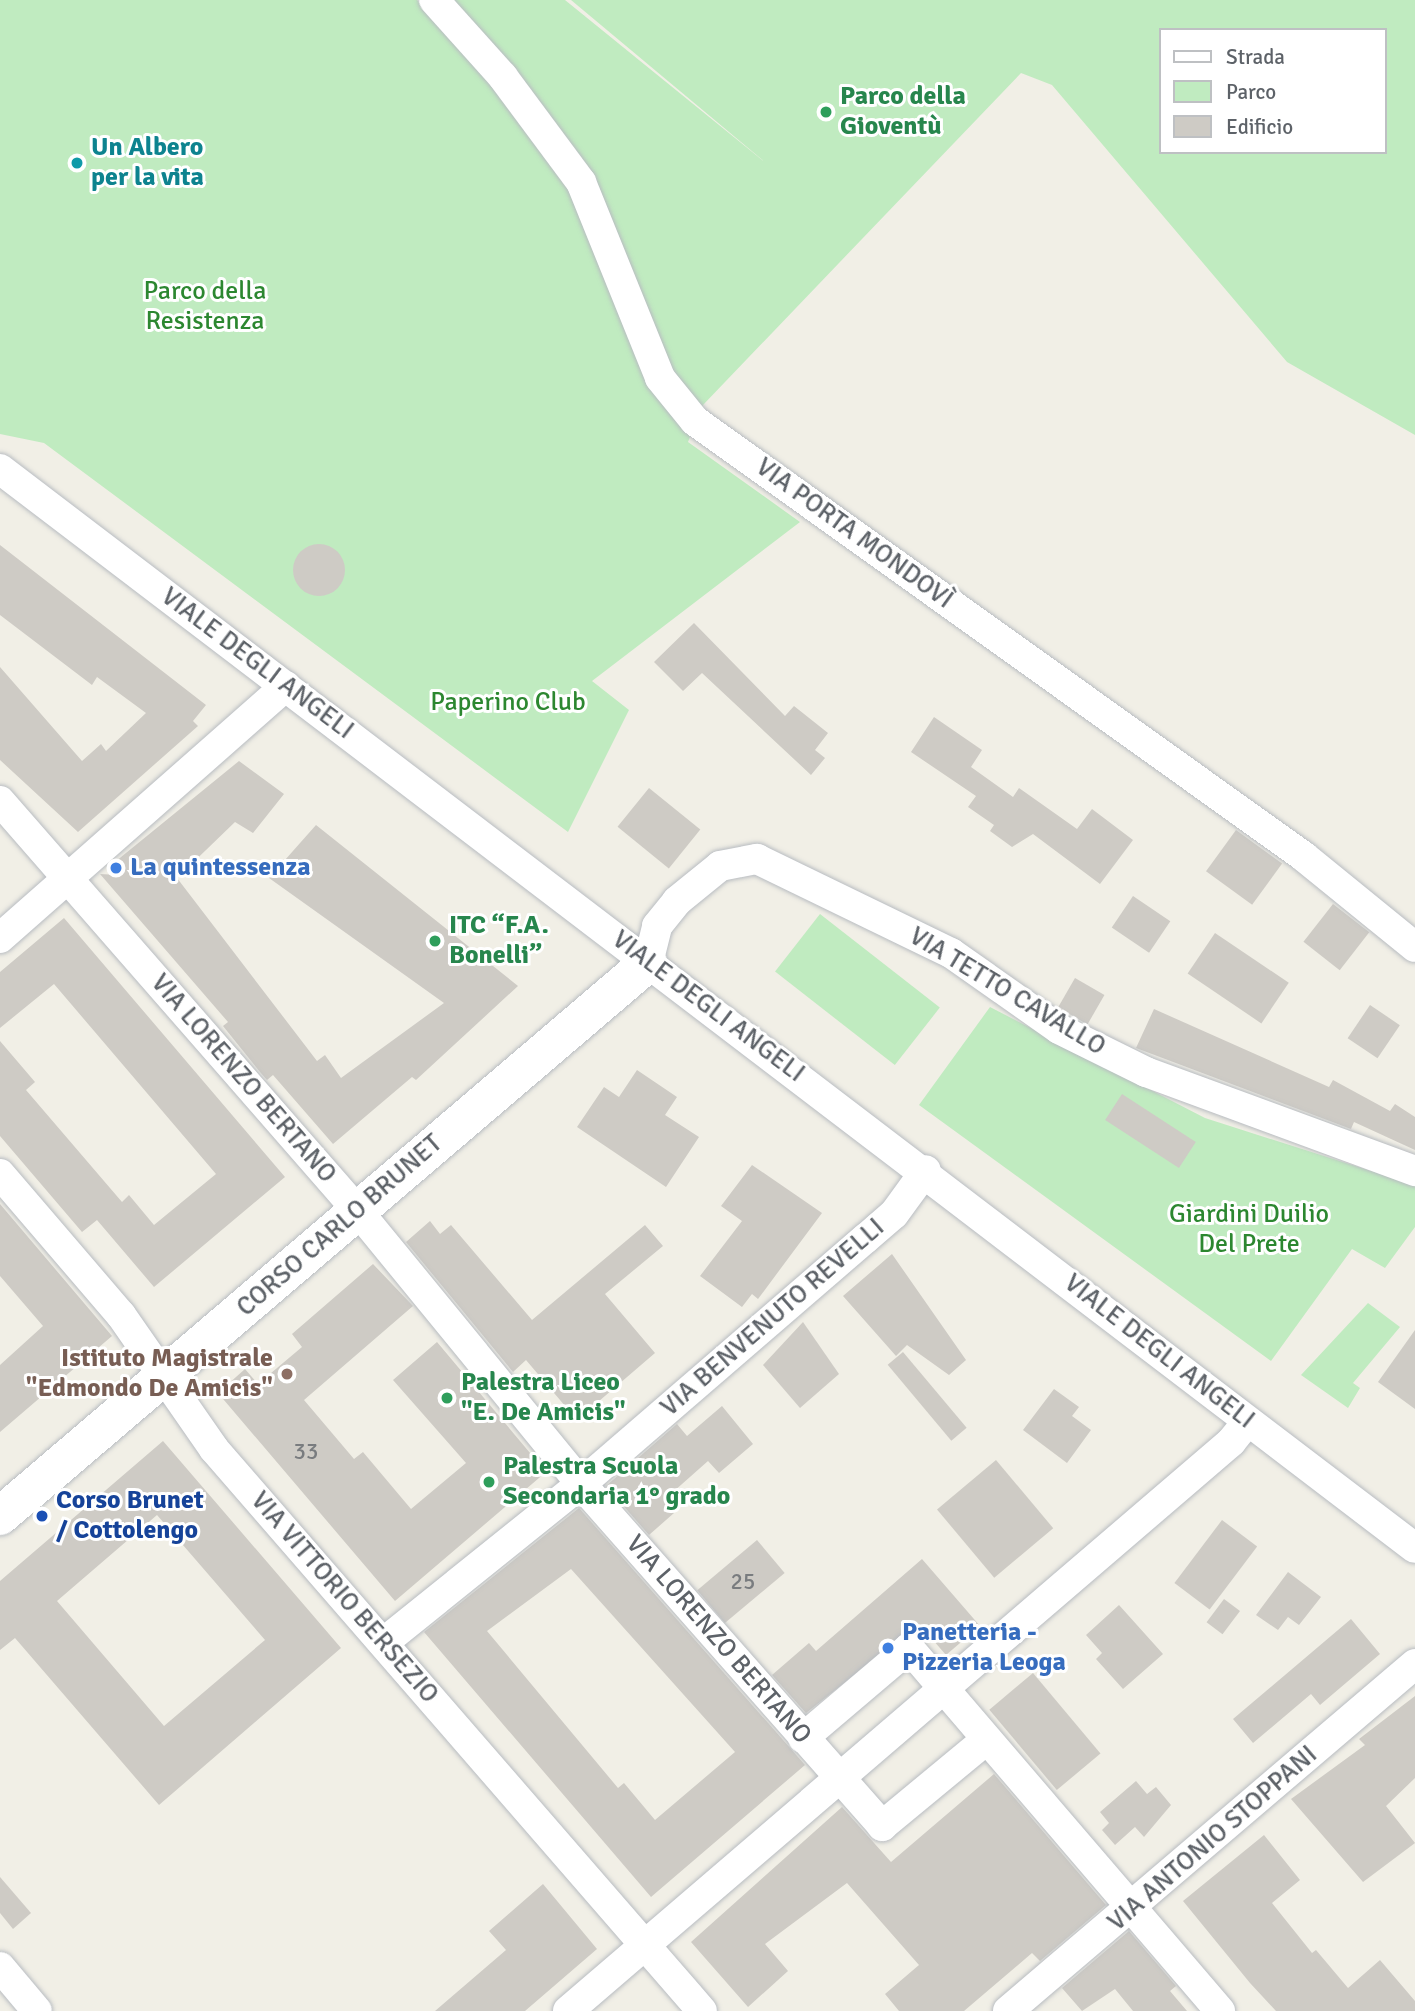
<!DOCTYPE html>
<html>
<head>
<meta charset="utf-8">
<style>
	body { margin:0 }
	#map { position:relative; width:1415px; height:2011px; overflow:hidden; background:#f1efe6; font-family:Signika,sans-serif }
	div>[style] { position:absolute }
	.green>* { inset:0; background:#c0ebc0; transform-origin:0 0 }
	.building>* { inset:0; background:#cecbc5; transform-origin:0 0 }
	.round { border-radius:50% }
	.roads { filter:drop-shadow(0 0 2px #b8bcc1) drop-shadow(0 0 2px #b8bcc1) }
	.street>* { height:30px; margin:-15px; padding:0 15px; transform-origin:15px; border-radius:15px; background:#fff }
	.secondary>* { height:38px; margin:-19px; padding:0 19px; transform-origin:19px; border-radius:19px; background:#fff }
	.dots>* { width:19px; height:19px; translate:-50% -50%; box-sizing:border-box; border:4px solid #fff; border-radius:50% }
	span { translate:-50% -50%; white-space:nowrap; text-align:center; line-height:1.15; -webkit-text-stroke:6px #fff; paint-order:stroke }
	.number-label { font-size:23px; color:#797c7f }
	.number-label span { -webkit-text-stroke-width:0 }
	.leisure-label { font-size:26px; color:#27864d; font-weight:700 }
	.left { translate:0 -50%; text-align:left }
	.culture-label { font-size:26px; color:#0d838f; font-weight:700 }
	.park-label { font-size:26px; color:#2c8730 }
	.street-label { font-size:26px; color:#5d6268 }
	.shop-label { font-size:26px; color:#366cbe; font-weight:700 }
	.education-label { font-size:26px; color:#785e54; font-weight:700 }
	.right { translate:-100% -50%; text-align:right }
	.transit-label { font-size:26px; color:#164399; font-weight:700 }
	.legend { position:absolute; left:1159px; top:28px; width:228px; height:126px; box-sizing:border-box; background:#fff; border:2px solid #bec0c3; margin:0; padding:9px 12px; list-style:none; font-size:21px; color:#5d6268 }
	.legend li { display:flex; align-items:center; gap:14px; height:35px }
	.legend b { width:35px; border:2px solid #bec0c3 }
</style>
</head>
<body>
<div id="map">
	<div class="green">
		<div style="clip-path:polygon(evenodd,0 0,417px 0,432px 17px,447px 0,565px 0,766px 163px,571px 0,1415px 0,1415px 435px,1287px 362px,1052px 85px,1021px 73px,703px 405px,688px 442px,800px 522px,592px 681px,629px 710px,568px 832px,44px 443px,0 434px,0 0,1161px 30px,1385px 30px,1385px 152px,1161px 152px,1161px 30px)"></div>
		<div style="left:820px;top:914px;width:152px;height:73px;rotate:38deg"></div>
		<div style="clip-path:polygon(990px 1007px,1205px 1118px,1415px 1185px,1415px 1227px,1385px 1268px,1352px 1249px,1271px 1361px,919px 1105px)"></div>
		<div style="clip-path:polygon(1368px 1303px,1400px 1327px,1353px 1383px,1360px 1388px,1348px 1408px,1301px 1375px)"></div>
	</div>
	<div class="building">
		<div class="round" style="left:293px;top:544px;width:52px;height:52px"></div>
		<div style="clip-path:polygon(0 545px,206px 705px,193px 721px,198px 726px,78px 832px,0 760px,0 667px,82px 761px,101px 744px,106px 751px,146px 713px,97px 677px,92px 685px,0 615px)"></div>
		<div style="clip-path:polygon(694px 623px,785px 716px,794px 706px,828px 733px,815px 750px,825px 758px,811px 775px,702px 673px,683px 691px,654px 662px)"></div>
		<div style="clip-path:polygon(934px 717px,982px 750px,971px 767px,1013px 797px,1019px 788px,1077px 829px,1092px 809px,1133px 840px,1100px 884px,1033px 834px,1012px 847px,990px 831px,994px 825px,968px 807px,976px 796px,911px 752px)"></div>
		<div style="clip-path:polygon(239px 761px,284px 794px,253px 833px,235px 822px,177px 878px,317px 1061px,325px 1055px,341px 1078px,444px 1003px,269px 878px,316px 825px,518px 986px,416px 1080px,412px 1077px,333px 1144px,273px 1075px,267px 1080px,260px 1072px,223px 1026px,228px 1022px,100px 874px,118px 875px,110px 866px)"></div>
		<div style="left:649px;top:788px;width:66px;height:50px;rotate:39deg"></div>
		<div style="left:1236px;top:830px;width:57px;height:51px;rotate:36deg"></div>
		<div style="left:1133px;top:896px;width:45px;height:38px;rotate:34deg"></div>
		<div style="left:1333px;top:904px;width:46px;height:48px;rotate:38deg"></div>
		<div style="clip-path:polygon(64px 918px,285px 1177px,154px 1287px,97px 1220px,82px 1232px,0 1136px,0 1041px,35px 1082px,26px 1090px,122px 1202px,129px 1195px,154px 1225px,216px 1174px,54px 984px,0 1028px,0 972px)"></div>
		<div style="left:1215px;top:933px;width:89px;height:49px;rotate:34deg"></div>
		<div style="left:1075px;top:978px;width:34px;height:34px;rotate:30deg"></div>
		<div style="left:1370px;top:1005px;width:36px;height:40px;rotate:34deg"></div>
		<div style="clip-path:polygon(1154px 1009px,1329px 1087px,1333px 1080px,1390px 1111px,1395px 1104px,1415px 1117px,1415px 1150px,1354px 1122px,1351px 1129px,1136px 1048px)"></div>
		<div style="clip-path:polygon(637px 1070px,677px 1097px,665px 1115px,699px 1137px,666px 1187px,577px 1127px,604px 1087px,619px 1097px)"></div>
		<div style="left:1122px;top:1094px;width:88px;height:31px;rotate:33deg"></div>
		<div style="clip-path:polygon(752px 1165px,822px 1213px,758px 1299px,752px 1294px,742px 1307px,700px 1276px,742px 1221px,721px 1206px)"></div>
		<div style="clip-path:polygon(0 1204px,112px 1336px,0 1432px,0 1365px,43px 1326px,0 1276px)"></div>
		<div style="clip-path:polygon(430px 1221px,440px 1234px,451px 1225px,532px 1320px,645px 1225px,663px 1246px,605px 1294px,655px 1353px,577px 1420px,526px 1360px,513px 1372px,406px 1242px)"></div>
		<div style="clip-path:polygon(892px 1254px,966px 1360px,949px 1375px,907px 1345px,896px 1356px,843px 1296px)"></div>
		<div style="clip-path:polygon(373px 1264px,413px 1306px,304px 1400px,354px 1459px,363px 1452px,411px 1509px,466px 1463px,393px 1380px,437px 1342px,546px 1472px,395px 1601px,218px 1393px,245px 1369px,258px 1384px,302px 1347px,292px 1334px)"></div>
		<div style="clip-path:polygon(803px 1322px,839px 1374px,800px 1408px,763px 1365px)"></div>
		<div style="clip-path:polygon(1415px 1330px,1415px 1409px,1378px 1382px)"></div>
		<div style="left:903px;top:1352px;width:99px;height:20px;rotate:50deg"></div>
		<div style="clip-path:polygon(1054px 1389px,1079px 1407px,1072px 1416px,1091px 1430px,1067px 1463px,1023px 1430px)"></div>
		<div style="clip-path:polygon(722px 1406px,753px 1444px,719px 1473px,708px 1461px,664px 1500px,674px 1513px,649px 1535px,606px 1486px,677px 1424px,687px 1436px)"></div>
		<div style="clip-path:polygon(evenodd,163px 1441px,341px 1648px,159px 1805px,15px 1638px,0 1650px,0 1581px,163px 1441px,157px 1515px,265px 1640px,164px 1726px,57px 1601px,157px 1515px)"></div>
		<div style="left:996px;top:1460px;width:89px;height:77px;rotate:50deg"></div>
		<div style="clip-path:polygon(evenodd,579px 1508px,805px 1765px,651px 1897px,424px 1632px,579px 1508px,571px 1569px,735px 1752px,655px 1820px,624px 1783px,618px 1788px,487px 1631px,571px 1569px)"></div>
		<div style="left:1222px;top:1520px;width:44px;height:79px;rotate:37deg"></div>
		<div style="left:757px;top:1540px;width:43px;height:78px;rotate:50deg"></div>
		<div style="clip-path:polygon(922px 1559px,980px 1626px,946px 1655px,919px 1624px,806px 1713px,772px 1675px,809px 1643px,816px 1651px)"></div>
		<div style="clip-path:polygon(1288px 1572px,1321px 1597px,1299px 1625px,1288px 1617px,1278px 1630px,1256px 1615px)"></div>
		<div style="left:1224px;top:1599px;width:20px;height:29px;rotate:37deg"></div>
		<div style="clip-path:polygon(1119px 1605px,1163px 1654px,1123px 1689px,1096px 1659px,1102px 1653px,1086px 1635px)"></div>
		<div style="clip-path:polygon(1351px 1619px,1380px 1654px,1320px 1705px,1311px 1694px,1253px 1743px,1233px 1719px)"></div>
		<div style="left:1033px;top:1673px;width:105px;height:57px;rotate:50deg"></div>
		<div style="clip-path:polygon(1415px 1696px,1415px 1778px,1386px 1806px,1415px 1843px,1363px 1882px,1291px 1799px,1365px 1745px,1359px 1739px)"></div>
		<div style="clip-path:polygon(994px 1774px,1106px 1905px,1040px 1961px,1032px 1953px,964px 2011px,899px 2011px,885px 1994px,919px 1965px,847px 1883px,765px 1944px,788px 1971px,748px 2007px,691px 1942px,842px 1807px,891px 1862px)"></div>
		<div style="clip-path:polygon(1136px 1781px,1147px 1794px,1156px 1787px,1171px 1805px,1144px 1837px,1135px 1827px,1115px 1845px,1102px 1830px,1109px 1823px,1100px 1812px)"></div>
		<div style="clip-path:polygon(1264px 1835px,1300px 1880px,1272px 1903px,1312px 1953px,1316px 1950px,1348px 1988px,1380px 1960px,1415px 2001px,1415px 2011px,1276px 2011px,1250px 1983px,1183px 1901px)"></div>
		<div style="clip-path:polygon(0 1877px,31px 1913px,13px 1929px,0 1913px)"></div>
		<div style="clip-path:polygon(543px 1884px,597px 1949px,525px 2011px,435px 2011px,506px 1950px,489px 1931px)"></div>
		<div style="clip-path:polygon(1129px 1931px,1176px 1986px,1170px 1991px,1187px 2011px,1133px 2011px,1115px 1989px,1082px 2011px,1062px 1988px)"></div>
	</div>
	<div class="roads">
		<div class="street">
			<div style="left:434px;top:0;width:103px;rotate:48.1deg"></div>
			<div style="left:503px;top:77px;width:131px;rotate:53.4deg"></div>
			<div style="left:581px;top:182px;width:211px;rotate:68deg"></div>
			<div style="left:660px;top:378px;width:55px;rotate:50.9deg"></div>
			<div style="left:695px;top:421px;width:748px;rotate:35.58deg"></div>
			<div style="left:1303px;top:856px;width:144px;rotate:39.1deg"></div>
			<div style="left:0;top:469px;width:1779px;rotate:37.33deg"></div>
			<div style="left:0;top:801px;width:543px;rotate:48.88deg"></div>
			<div style="left:357px;top:1210px;width:354px;rotate:50.7deg"></div>
			<div style="left:581px;top:1484px;width:456px;rotate:48.6deg"></div>
			<div style="left:882px;top:1826px;width:135px;rotate:-39.6deg"></div>
			<div style="left:0;top:938px;width:381px;rotate:-41.4deg"></div>
			<div style="left:648px;top:963px;width:38px;rotate:-76deg"></div>
			<div style="left:657px;top:926px;width:32px;rotate:-51deg"></div>
			<div style="left:677px;top:901px;width:55px;rotate:-39.1deg"></div>
			<div style="left:720px;top:866px;width:38px;rotate:-11deg"></div>
			<div style="left:757px;top:859px;width:216px;rotate:25.9deg"></div>
			<div style="left:951px;top:953px;width:132px;rotate:35.1deg"></div>
			<div style="left:1059px;top:1029px;width:97px;rotate:26.3deg"></div>
			<div style="left:1146px;top:1072px;width:287px;rotate:20.2deg"></div>
			<div style="left:0;top:1174px;width:186px;rotate:49.4deg"></div>
			<div style="left:121px;top:1315px;width:163px;rotate:55.2deg"></div>
			<div style="left:214px;top:1449px;width:744px;rotate:49.03deg"></div>
			<div style="left:383px;top:1643px;width:254px;rotate:-38.8deg"></div>
			<div style="left:581px;top:1484px;width:375px;rotate:-40.8deg"></div>
			<div style="left:865px;top:1239px;width:38px;rotate:-41deg"></div>
			<div style="left:894px;top:1214px;width:54px;rotate:-54deg"></div>
			<div style="left:803px;top:1738px;width:139px;rotate:-40.3deg"></div>
			<div style="left:909px;top:1648px;width:478px;rotate:49.4deg"></div>
			<div style="left:0;top:1967px;width:57px;rotate:49.9deg"></div>
			<div style="left:568px;top:2011px;width:874px;rotate:-40.64deg"></div>
			<div style="left:1231px;top:1442px;width:26px;rotate:-51deg"></div>
			<div style="left:1008px;top:2011px;width:535px;rotate:-40.45deg"></div>
		</div>
		<div class="secondary">
			<div style="left:0;top:1516px;width:852px;rotate:-40.48deg"></div>
		</div>
	</div>
	<div class="dots">
		<div style="left:826px;top:112px;background:#2e9e5b"></div>
		<div style="left:77px;top:163px;background:#0f9aa8"></div>
		<div style="left:116px;top:868px;background:#3f7fe0"></div>
		<div style="left:435px;top:941px;background:#2e9e5b"></div>
		<div style="left:287px;top:1374px;background:#8d6e63"></div>
		<div style="left:447px;top:1398px;background:#2e9e5b"></div>
		<div style="left:489px;top:1482px;background:#2e9e5b"></div>
		<div style="left:42px;top:1516px;background:#1a4fb4"></div>
		<div style="left:888px;top:1648px;background:#3f7fe0"></div>
	</div>
	<div class="number-label">
		<span style="left:306px;top:1452px">33</span>
		<span style="left:743px;top:1582px">25</span>
	</div>
	<div class="leisure-label">
		<span class="left" style="left:840px;top:112px">Parco della<br>Gioventù</span>
		<span class="left" style="left:449px;top:941px">ITC “F.A.<br>Bonelli”</span>
		<span class="left" style="left:461px;top:1398px">Palestra Liceo<br>"E. De Amicis"</span>
		<span class="left" style="left:503px;top:1482px">Palestra Scuola<br>Secondaria 1° grado</span>
	</div>
	<div class="culture-label">
		<span class="left" style="left:91px;top:163px">Un Albero<br>per la vita</span>
	</div>
	<div class="park-label">
		<span style="left:205px;top:307px">Parco della<br>Resistenza</span>
		<span style="left:508px;top:703px">Paperino Club</span>
		<span style="left:1249px;top:1230px">Giardini Duilio<br>Del Prete</span>
	</div>
	<div class="street-label">
		<span style="left:854px;top:534px;rotate:36deg">VIA PORTA MONDOVÌ</span>
		<span style="left:257px;top:664px;rotate:37deg">VIALE DEGLI ANGELI</span>
		<span style="left:1007px;top:992px;rotate:31deg">VIA TETTO CAVALLO</span>
		<span style="left:708px;top:1007px;rotate:37deg">VIALE DEGLI ANGELI</span>
		<span style="left:243px;top:1079px;rotate:49deg">VIA LORENZO BERTANO</span>
		<span style="left:340px;top:1226px;rotate:-41deg">CORSO CARLO BRUNET</span>
		<span style="left:773px;top:1318px;rotate:-41deg">VIA BENVENUTO REVELLI</span>
		<span style="left:1159px;top:1352px;rotate:38deg">VIALE DEGLI ANGELI</span>
		<span style="left:344px;top:1598px;rotate:49deg">VIA VITTORIO BERSEZIO</span>
		<span style="left:718px;top:1640px;rotate:49deg">VIA LORENZO BERTANO</span>
		<span style="left:1213px;top:1839px;rotate:-41deg">VIA ANTONIO STOPPANI</span>
	</div>
	<div class="shop-label">
		<span class="left" style="left:130px;top:868px">La quintessenza</span>
		<span class="left" style="left:902px;top:1648px">Panetteria -<br>Pizzeria Leoga</span>
	</div>
	<div class="education-label">
		<span class="right" style="left:273px;top:1374px">Istituto Magistrale<br>"Edmondo De Amicis"</span>
	</div>
	<div class="transit-label">
		<span class="left" style="left:56px;top:1516px">Corso Brunet<br>/ Cottolengo</span>
	</div>
	<ul class="legend">
	<li><b style="height:9px;background:#fff"></b>Strada</li>
	<li><b style="height:19px;background:#c0ebc0"></b>Parco</li>
	<li><b style="height:19px;background:#cecbc5"></b>Edificio</li>
	</ul>
</div>
</body>
</html>
